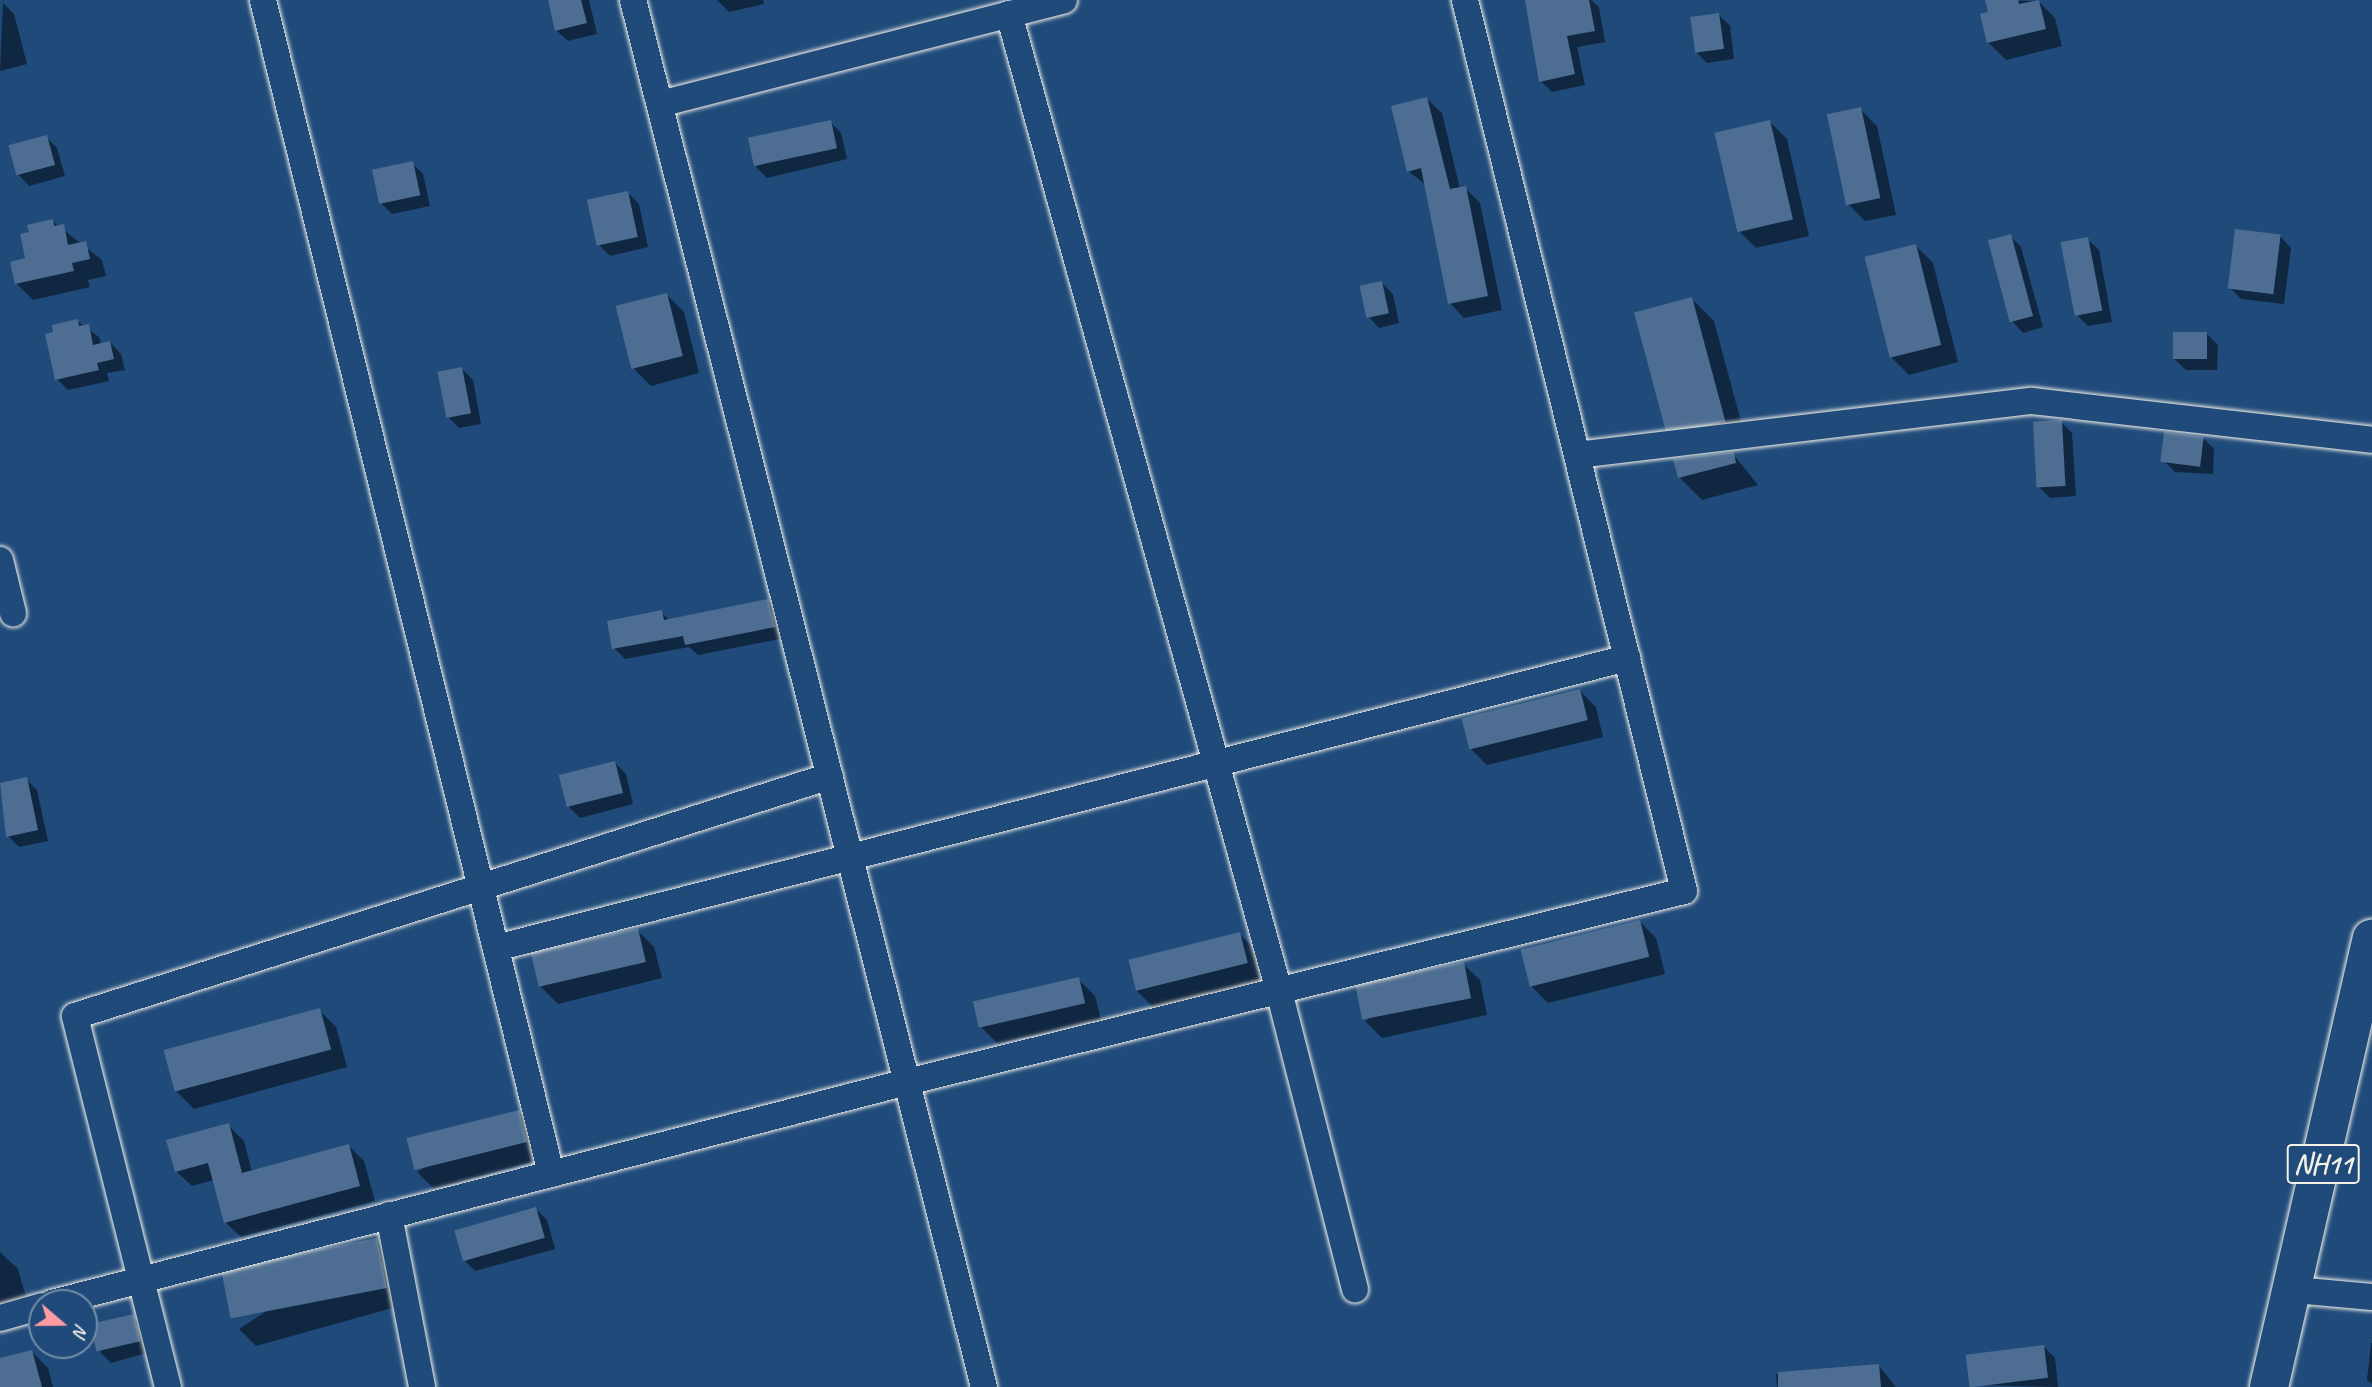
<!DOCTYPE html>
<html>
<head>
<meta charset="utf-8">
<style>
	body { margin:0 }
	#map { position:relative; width:2372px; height:1387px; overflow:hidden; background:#1f4a7a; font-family:Caveat,sans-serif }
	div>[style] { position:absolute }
	.shadow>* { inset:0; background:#0007 }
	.building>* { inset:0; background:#4d6e92; transform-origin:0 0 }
	.roads { filter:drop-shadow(0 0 2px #f4f1e8) drop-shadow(0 0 2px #f4f1e8) }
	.street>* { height:26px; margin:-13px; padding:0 13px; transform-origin:13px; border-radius:13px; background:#1f4a7a }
	.highway>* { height:38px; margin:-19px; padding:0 19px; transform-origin:19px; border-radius:19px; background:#1f4a7a }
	span { translate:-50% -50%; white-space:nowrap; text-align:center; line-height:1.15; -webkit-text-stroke:5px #1f4a7a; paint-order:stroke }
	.shield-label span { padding:2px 5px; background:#1f4a7a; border:2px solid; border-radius:5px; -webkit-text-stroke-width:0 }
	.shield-label { font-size:28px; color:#f4f1e8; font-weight:700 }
	.north { position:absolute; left:28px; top:1289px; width:70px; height:70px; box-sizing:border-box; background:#1f4a7a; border:2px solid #748da6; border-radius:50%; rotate:110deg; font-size:19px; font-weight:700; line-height:28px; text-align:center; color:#f4f1e8 }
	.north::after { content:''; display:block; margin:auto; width:24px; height:32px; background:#ff9aa2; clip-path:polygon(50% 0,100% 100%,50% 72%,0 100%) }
</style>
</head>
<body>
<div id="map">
	<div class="shadow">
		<div style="clip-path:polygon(550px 0,589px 0,597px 34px,568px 41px,556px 30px)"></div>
		<div style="clip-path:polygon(717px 0,763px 0,764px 4px,729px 12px)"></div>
		<div style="clip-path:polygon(1526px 0,1591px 0,1599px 7px,1605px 42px,1577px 47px,1585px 85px,1552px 92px,1541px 81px)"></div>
		<div style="clip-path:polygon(1987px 0,2038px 1px,2055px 18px,2062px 46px,2006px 60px,1989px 43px,1982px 15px,1990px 13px)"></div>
		<div style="clip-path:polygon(3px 3px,14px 14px,27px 64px,0 71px)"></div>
		<div style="clip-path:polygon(1719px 15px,1730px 26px,1734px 59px,1707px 63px,1696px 52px)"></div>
		<div style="clip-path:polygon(1427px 99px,1442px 113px,1460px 189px,1465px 188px,1480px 203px,1502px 310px,1464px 318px,1450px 303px,1426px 185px,1408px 171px)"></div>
		<div style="clip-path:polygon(1860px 109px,1877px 126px,1896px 215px,1865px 221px,1848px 204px)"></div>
		<div style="clip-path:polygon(830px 122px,841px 133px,847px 159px,767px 178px,756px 167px)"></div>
		<div style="clip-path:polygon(1770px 122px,1787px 139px,1809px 236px,1756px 248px,1739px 231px)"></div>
		<div style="clip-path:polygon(46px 137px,57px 148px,65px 176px,29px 186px,18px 174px)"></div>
		<div style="clip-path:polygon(412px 163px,423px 174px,430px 206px,392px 214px,381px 203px)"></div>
		<div style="clip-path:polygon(628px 193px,639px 204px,648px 247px,610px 256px,599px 245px)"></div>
		<div style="clip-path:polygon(52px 221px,102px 260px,106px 276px,88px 280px,90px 287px,33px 300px,16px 283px,27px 259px,31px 233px)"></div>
		<div style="clip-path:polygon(2010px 236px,2021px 247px,2043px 327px,2023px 333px,2012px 321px)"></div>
		<div style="clip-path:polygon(2280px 236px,2291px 248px,2284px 304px,2241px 299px,2230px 288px)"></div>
		<div style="clip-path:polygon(2087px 239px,2099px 250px,2112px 322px,2088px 326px,2077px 315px)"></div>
		<div style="clip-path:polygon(1916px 246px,1933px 263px,1958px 362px,1909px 375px,1892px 358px)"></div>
		<div style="clip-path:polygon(1382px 283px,1393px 294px,1399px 323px,1379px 328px,1368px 316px)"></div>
		<div style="clip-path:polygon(667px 295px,684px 312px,699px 373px,651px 386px,634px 369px)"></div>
		<div style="clip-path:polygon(1692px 299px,1714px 321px,1747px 444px,1689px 450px,1666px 428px)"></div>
		<div style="clip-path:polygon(77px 321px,99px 337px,101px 345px,110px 342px,121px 354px,125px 370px,107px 373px,109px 381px,68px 390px,57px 379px)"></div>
		<div style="clip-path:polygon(2207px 334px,2218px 345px,2217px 370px,2186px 370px,2174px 359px)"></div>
		<div style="clip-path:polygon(462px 369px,473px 380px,481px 424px,459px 428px,448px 417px)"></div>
		<div style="clip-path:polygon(2061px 422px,2072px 433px,2076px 496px,2050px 498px,2039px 487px)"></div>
		<div style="clip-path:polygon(2203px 438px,2214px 449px,2213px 474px,2175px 472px,2164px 461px)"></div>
		<div style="clip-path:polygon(1733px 454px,1758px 485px,1702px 500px,1680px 478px)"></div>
		<div style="clip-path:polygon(768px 601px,779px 612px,785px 638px,698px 655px,689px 647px,625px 659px,614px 648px,661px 612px,669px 620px)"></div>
		<div style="clip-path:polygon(1579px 690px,1596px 707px,1603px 737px,1487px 765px,1470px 748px)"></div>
		<div style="clip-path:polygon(615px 763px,626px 774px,633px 804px,580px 818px,569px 807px)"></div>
		<div style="clip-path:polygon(26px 779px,37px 790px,48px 841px,19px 847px,8px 836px,0 785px)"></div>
		<div style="clip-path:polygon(1639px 921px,1656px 938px,1665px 974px,1548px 1003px,1531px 986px)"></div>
		<div style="clip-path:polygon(637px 930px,654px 947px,662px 978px,558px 1004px,541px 987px)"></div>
		<div style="clip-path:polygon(1240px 934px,1256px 951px,1264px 980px,1154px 1008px,1137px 991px)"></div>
		<div style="clip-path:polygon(1463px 964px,1480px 980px,1487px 1015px,1382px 1038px,1365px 1021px)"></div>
		<div style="clip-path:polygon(1078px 979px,1095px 996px,1101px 1020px,998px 1044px,981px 1027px)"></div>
		<div style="clip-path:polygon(319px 1010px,336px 1027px,347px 1067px,194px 1109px,177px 1092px)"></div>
		<div style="clip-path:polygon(519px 1112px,536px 1129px,543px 1159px,434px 1189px,417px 1172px)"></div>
		<div style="clip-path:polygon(228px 1125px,244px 1141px,252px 1172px,349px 1146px,364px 1161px,375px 1201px,241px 1237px,225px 1222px,214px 1180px,192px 1186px,176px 1171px)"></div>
		<div style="clip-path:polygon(536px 1209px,547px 1220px,555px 1249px,475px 1271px,464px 1260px)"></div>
		<div style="clip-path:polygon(376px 1240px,393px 1257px,403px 1305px,256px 1346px,239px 1329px)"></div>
		<div style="clip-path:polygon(0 1252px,18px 1269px,26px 1297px,0 1304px)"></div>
		<div style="clip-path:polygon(133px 1316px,144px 1328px,150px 1352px,111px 1363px,100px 1352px)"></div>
		<div style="clip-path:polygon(2371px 1343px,2372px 1343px,2372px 1384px,2367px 1380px)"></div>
		<div style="clip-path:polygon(2044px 1347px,2055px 1358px,2058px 1387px,1970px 1385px)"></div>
		<div style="clip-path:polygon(31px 1351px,48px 1368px,53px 1387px,0 1387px,0 1360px)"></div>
		<div style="clip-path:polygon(1879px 1366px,1896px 1387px,1777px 1387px,1776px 1374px)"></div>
	</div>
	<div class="building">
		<div style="clip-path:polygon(548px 0,581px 0,587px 23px,555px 31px)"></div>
		<div style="clip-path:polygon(1525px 0,1589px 0,1595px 31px,1567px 36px,1575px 74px,1539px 82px)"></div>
		<div style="clip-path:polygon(1985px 0,2018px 0,2019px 4px,2039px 0,2046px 29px,1987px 43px,1980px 14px,1988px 12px)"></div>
		<div style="left:1719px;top:13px;width:36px;height:29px;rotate:82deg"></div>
		<div style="clip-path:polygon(1427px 97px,1450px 189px,1466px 186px,1488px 296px,1448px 304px,1421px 168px,1407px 172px,1391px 106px)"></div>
		<div style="left:1861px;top:107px;width:93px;height:35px;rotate:78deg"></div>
		<div style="left:831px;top:120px;width:29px;height:85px;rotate:78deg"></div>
		<div style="left:1770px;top:120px;width:102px;height:57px;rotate:77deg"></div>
		<div style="left:47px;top:135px;width:31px;height:40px;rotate:75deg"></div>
		<div style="left:413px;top:161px;width:35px;height:42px;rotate:78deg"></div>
		<div style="left:628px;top:191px;width:47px;height:42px;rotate:78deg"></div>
		<div style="clip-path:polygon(53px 219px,54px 226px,64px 224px,68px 245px,86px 241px,90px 259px,72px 263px,74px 271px,15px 284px,10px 262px,25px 258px,20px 234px,29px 232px,27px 225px)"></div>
		<div style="left:2235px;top:229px;width:46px;height:60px;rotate:7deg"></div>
		<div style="left:2011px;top:234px;width:85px;height:24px;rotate:75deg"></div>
		<div style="left:2088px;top:237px;width:75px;height:28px;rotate:79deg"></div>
		<div style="left:1916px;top:244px;width:104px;height:53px;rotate:76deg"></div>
		<div style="left:1382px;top:281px;width:33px;height:23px;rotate:78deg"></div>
		<div style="left:667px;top:293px;width:65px;height:53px;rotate:76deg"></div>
		<div style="left:1692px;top:297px;width:129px;height:60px;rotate:75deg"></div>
		<div style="clip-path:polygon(78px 319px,79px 326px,89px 324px,93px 345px,110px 341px,114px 359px,97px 363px,99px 370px,55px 380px,45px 334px,53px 332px,52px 325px)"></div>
		<div style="left:2173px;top:332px;width:34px;height:27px"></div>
		<div style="left:462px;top:367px;width:47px;height:25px;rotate:79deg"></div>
		<div style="left:2062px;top:420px;width:66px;height:29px;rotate:87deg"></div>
		<div style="left:2164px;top:432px;width:40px;height:30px;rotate:7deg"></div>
		<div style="clip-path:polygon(1734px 452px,1736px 463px,1678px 478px,1673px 459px)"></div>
		<div style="clip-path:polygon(768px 599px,775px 627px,685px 645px,683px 636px,612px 649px,607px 621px,662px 610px,664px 620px)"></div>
		<div style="left:1580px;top:689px;width:32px;height:122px;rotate:76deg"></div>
		<div style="left:615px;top:761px;width:33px;height:58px;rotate:76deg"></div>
		<div style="clip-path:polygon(27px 777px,38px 830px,6px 837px,0 783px)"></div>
		<div style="left:1640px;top:920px;width:38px;height:123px;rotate:76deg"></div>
		<div style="left:638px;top:928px;width:35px;height:110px;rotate:77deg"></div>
		<div style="left:1240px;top:932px;width:32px;height:115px;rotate:76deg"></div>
		<div style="left:1464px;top:962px;width:37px;height:111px;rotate:79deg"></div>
		<div style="left:1079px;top:977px;width:27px;height:109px;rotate:77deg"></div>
		<div style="left:320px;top:1008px;width:43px;height:162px;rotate:75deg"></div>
		<div style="left:519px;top:1110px;width:33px;height:116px;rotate:76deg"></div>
		<div style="clip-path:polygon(229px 1123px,242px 1173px,349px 1144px,360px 1186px,224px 1223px,208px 1163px,175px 1172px,166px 1140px)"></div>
		<div style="left:536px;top:1207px;width:32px;height:85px;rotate:74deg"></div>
		<div style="left:377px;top:1238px;width:51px;height:159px;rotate:79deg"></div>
		<div style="left:134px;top:1314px;width:28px;height:45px;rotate:77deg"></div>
		<div style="left:2044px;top:1345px;width:33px;height:79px;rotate:83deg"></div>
		<div style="clip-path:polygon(32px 1350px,42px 1387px,0 1387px,0 1358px)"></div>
		<div style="clip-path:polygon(1879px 1364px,1881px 1387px,1778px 1387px,1778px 1372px)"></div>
	</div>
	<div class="roads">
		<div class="street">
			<div style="left:263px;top:0;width:1208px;rotate:76.21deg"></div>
			<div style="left:633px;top:0;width:1431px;rotate:75.8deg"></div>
			<div style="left:1009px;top:14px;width:1014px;rotate:74.55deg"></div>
			<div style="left:1279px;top:991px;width:308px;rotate:75.7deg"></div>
			<div style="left:660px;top:104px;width:417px;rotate:-14.4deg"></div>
			<div style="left:1577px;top:455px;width:458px;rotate:-6.8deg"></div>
			<div style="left:2032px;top:401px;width:342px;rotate:6.5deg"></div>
			<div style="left:0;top:560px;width:55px;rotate:76.2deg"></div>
			<div style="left:496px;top:948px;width:1168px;rotate:-14.38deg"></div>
			<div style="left:389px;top:1215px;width:175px;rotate:79.1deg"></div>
			<div style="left:2295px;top:1290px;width:77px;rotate:5.2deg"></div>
			<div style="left:52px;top:1303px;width:883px;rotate:-14.49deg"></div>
			<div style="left:907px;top:1082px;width:800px;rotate:-13.81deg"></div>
			<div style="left:1684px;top:891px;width:918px;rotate:-103.81deg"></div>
			<div style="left:0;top:1318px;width:44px;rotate:-15.9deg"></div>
			<div style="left:168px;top:1387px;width:382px;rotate:-104.1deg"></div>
			<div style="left:75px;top:1016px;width:792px;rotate:-17.63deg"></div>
		</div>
		<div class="highway">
			<div style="left:2269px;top:1387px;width:460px;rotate:-77.1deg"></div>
		</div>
	</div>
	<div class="shield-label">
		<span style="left:2323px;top:1164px">NH11</span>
	</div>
	<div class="north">N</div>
</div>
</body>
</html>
